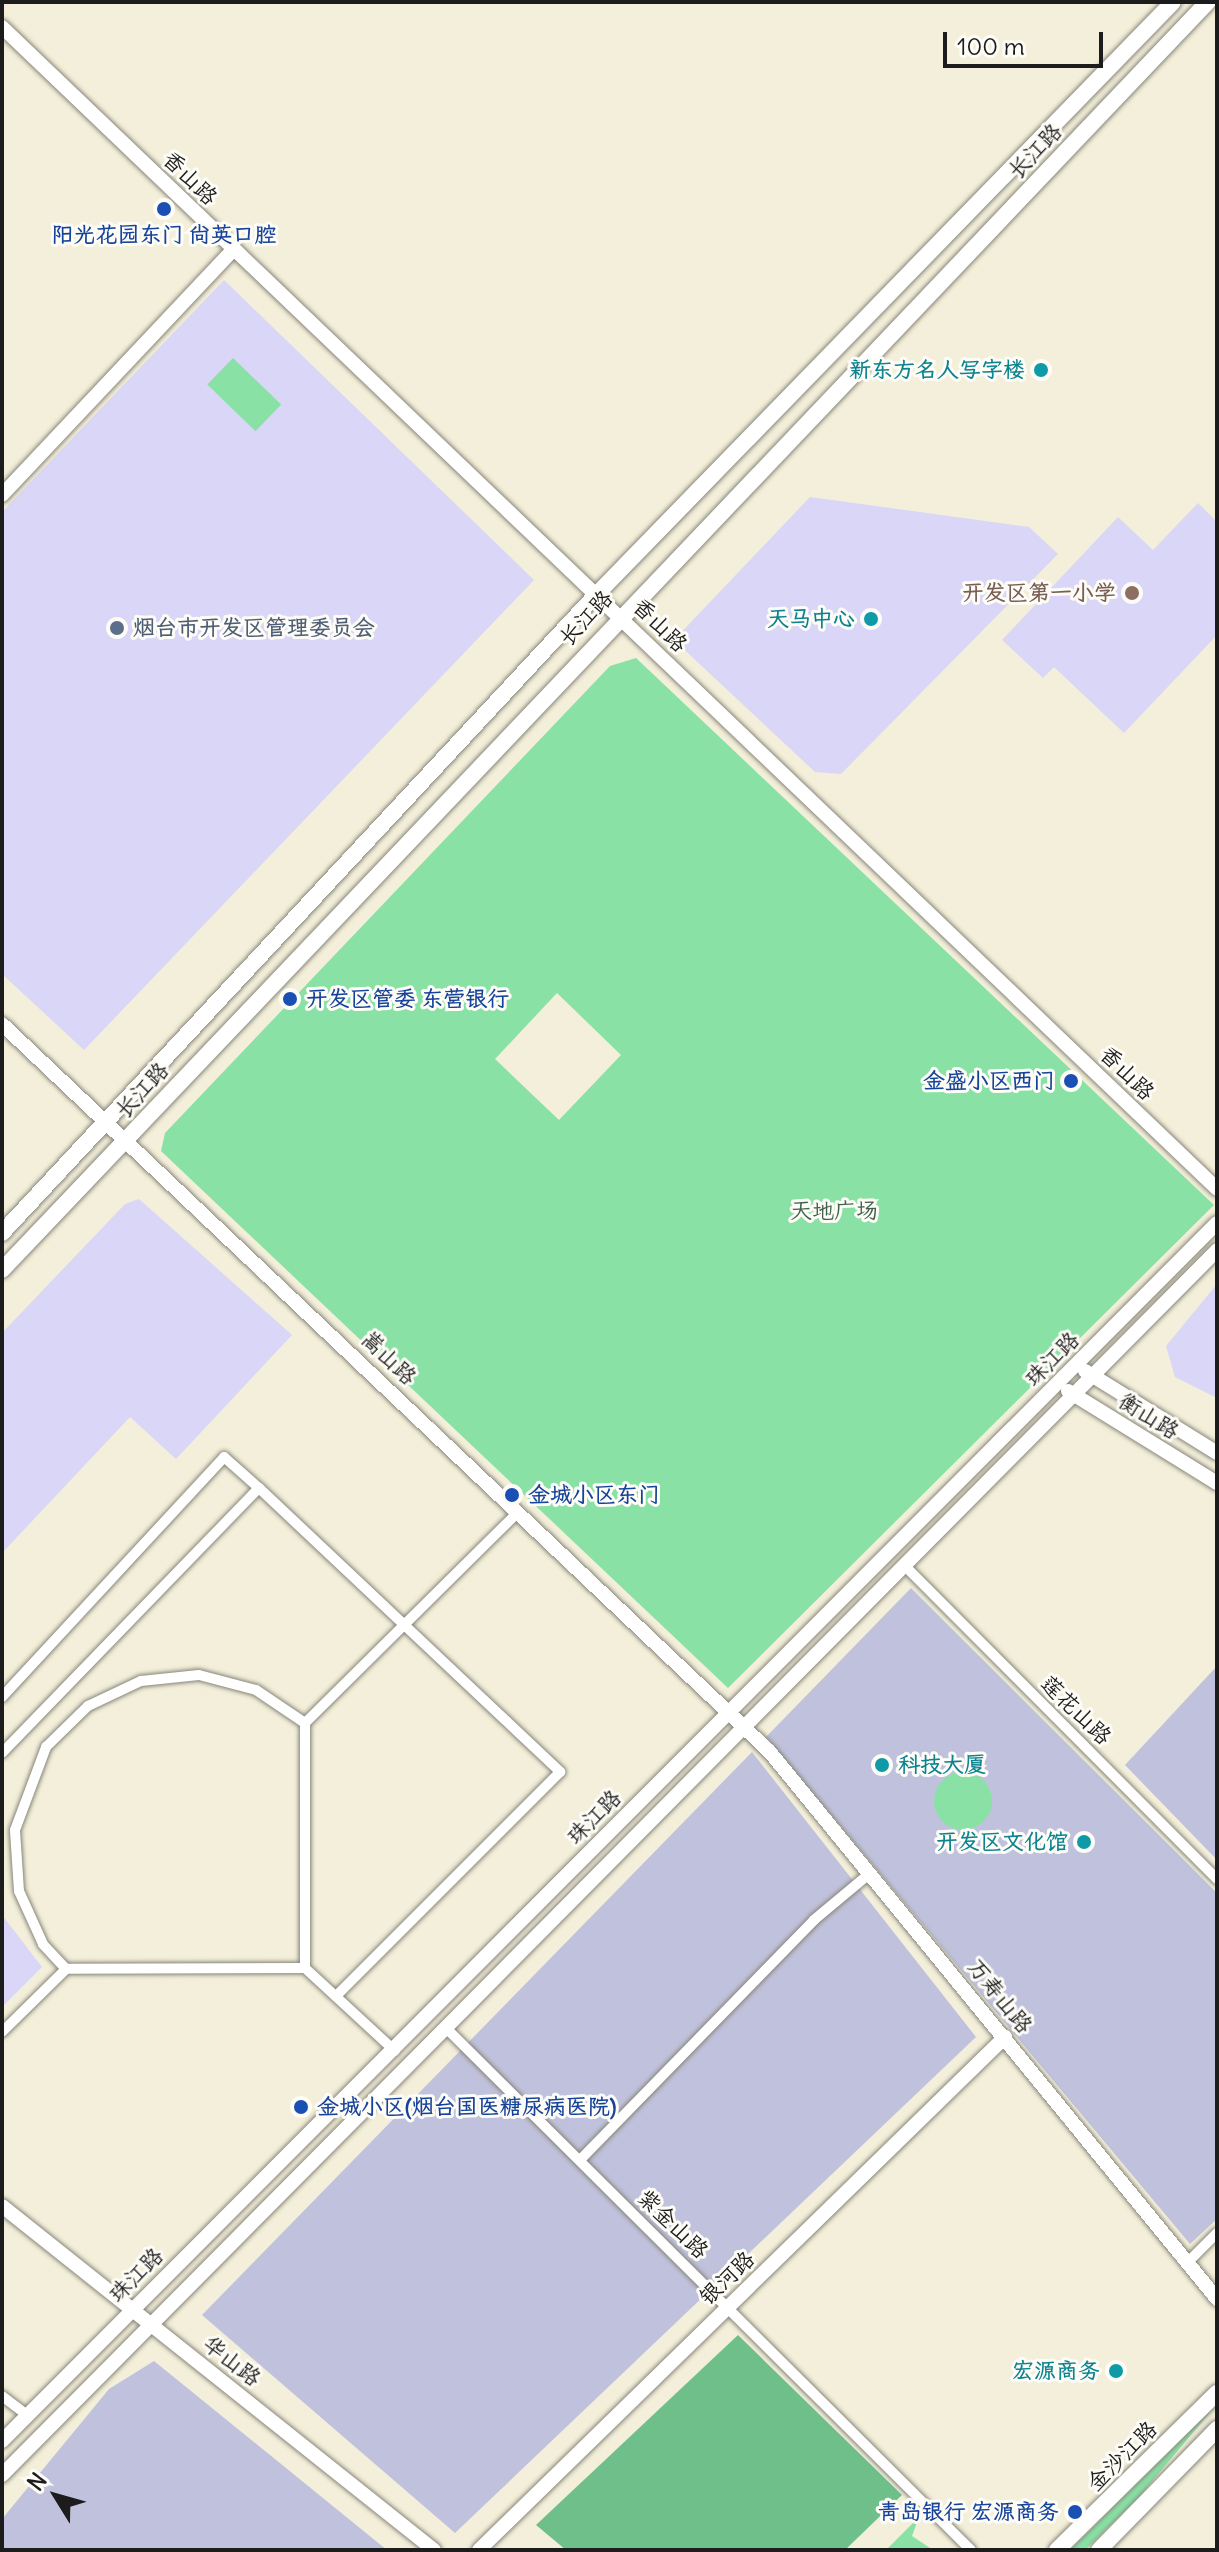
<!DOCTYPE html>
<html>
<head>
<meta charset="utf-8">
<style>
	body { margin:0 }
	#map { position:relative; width:1219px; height:2552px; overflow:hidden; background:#f3efda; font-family:Delius,"LXGW WenKai TC",sans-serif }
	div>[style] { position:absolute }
	.built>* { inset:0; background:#d9d6f7 }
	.industrial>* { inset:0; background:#c0c2dd }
	.green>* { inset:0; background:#89e1a5; transform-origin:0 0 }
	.round { border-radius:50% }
	.forest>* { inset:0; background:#6ebf8a }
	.roads { filter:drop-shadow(0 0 2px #88867b) drop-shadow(0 0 2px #88867b) }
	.street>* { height:10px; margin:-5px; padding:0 5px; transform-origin:5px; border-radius:5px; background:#fff }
	.secondary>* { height:14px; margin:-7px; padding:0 7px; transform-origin:7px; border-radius:7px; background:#fff }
	.primary>* { height:16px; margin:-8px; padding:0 8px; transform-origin:8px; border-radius:8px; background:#fff }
	.dots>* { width:22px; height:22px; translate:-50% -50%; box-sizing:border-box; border:4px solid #fdfcf7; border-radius:50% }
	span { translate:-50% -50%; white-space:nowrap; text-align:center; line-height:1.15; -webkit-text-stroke:6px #fdfcf7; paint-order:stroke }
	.street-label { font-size:22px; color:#1c1c1c }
	.transit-label { font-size:22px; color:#164399; font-weight:700 }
	.left { translate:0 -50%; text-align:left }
	.right { translate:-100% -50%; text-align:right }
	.culture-label { font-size:22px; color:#0d838f; font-weight:700 }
	.education-label { font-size:22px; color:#785e54; font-weight:700 }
	.service-label { font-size:22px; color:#4e5e75; font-weight:700 }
	.park-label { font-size:22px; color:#42614c }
	.frame { position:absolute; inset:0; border:4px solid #1c1c1c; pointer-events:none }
	.north { position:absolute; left:16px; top:2456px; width:80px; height:80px; -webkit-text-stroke:6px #fdfcf7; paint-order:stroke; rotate:307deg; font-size:22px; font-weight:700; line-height:32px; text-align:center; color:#1c1c1c }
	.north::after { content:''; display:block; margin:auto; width:28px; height:36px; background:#1c1c1c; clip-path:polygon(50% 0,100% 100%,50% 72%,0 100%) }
	.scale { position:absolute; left:943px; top:32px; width:160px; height:36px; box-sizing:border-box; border:4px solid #1c1c1c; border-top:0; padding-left:10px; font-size:24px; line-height:28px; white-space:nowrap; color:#1c1c1c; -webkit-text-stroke:6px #fdfcf7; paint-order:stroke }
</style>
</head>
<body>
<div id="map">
	<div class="built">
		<div style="clip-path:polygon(224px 280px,534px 580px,84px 1050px,2px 974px,2px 512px)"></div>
		<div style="clip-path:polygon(810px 497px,1029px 527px,1058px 554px,841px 774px,815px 772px,674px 640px)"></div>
		<div style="clip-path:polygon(1198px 503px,1217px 522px,1217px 635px,1124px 733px,1054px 667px,1043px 678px,1002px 640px,1118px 517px,1153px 550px)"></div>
		<div style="clip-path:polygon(139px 1199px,292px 1335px,176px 1459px,130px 1417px,2px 1553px,2px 1333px,125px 1204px)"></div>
		<div style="clip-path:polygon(1217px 1284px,1217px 1398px,1175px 1377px,1166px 1346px)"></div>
		<div style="clip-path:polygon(2px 1915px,42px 1967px,2px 2007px)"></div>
	</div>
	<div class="industrial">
		<div style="clip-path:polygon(911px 1588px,1217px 1893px,1217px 2219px,1190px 2244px,766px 1737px)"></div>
		<div style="clip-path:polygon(1217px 1666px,1217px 1860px,1125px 1765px)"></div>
		<div style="clip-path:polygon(752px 1752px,976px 2037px,455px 2533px,202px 2315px)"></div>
		<div style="clip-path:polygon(154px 2361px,387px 2550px,2px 2550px,2px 2519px,109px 2389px)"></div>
	</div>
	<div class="green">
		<div style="left:233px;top:358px;width:67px;height:37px;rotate:44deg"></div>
		<div style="clip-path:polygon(evenodd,636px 658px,1214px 1205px,728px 1688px,161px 1151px,165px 1133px,610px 666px,636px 658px,557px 993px,621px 1055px,559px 1120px,495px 1059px,557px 993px)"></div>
		<div class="round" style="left:934px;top:1772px;width:58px;height:58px"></div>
		<div style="clip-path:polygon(1217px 2404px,1138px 2498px,1085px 2550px,1070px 2550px)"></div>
		<div style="clip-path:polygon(919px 2517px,912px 2536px,933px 2550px,886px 2550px)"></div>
	</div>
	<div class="forest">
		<div style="clip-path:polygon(738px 2335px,902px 2495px,845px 2550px,566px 2550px,536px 2525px)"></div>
	</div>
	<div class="roads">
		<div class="street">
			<div style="left:908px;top:1569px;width:438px;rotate:45.1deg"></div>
			<div style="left:2px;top:1697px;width:327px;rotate:-47.2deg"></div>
			<div style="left:224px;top:1457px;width:47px;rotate:41.5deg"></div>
			<div style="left:259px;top:1488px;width:414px;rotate:43.3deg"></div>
			<div style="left:560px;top:1772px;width:317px;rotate:135deg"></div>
			<div style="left:305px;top:1723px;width:300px;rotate:-44.7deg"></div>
			<div style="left:2px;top:1753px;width:369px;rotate:-45.9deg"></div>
			<div style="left:305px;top:1968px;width:239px;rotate:179.8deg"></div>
			<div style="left:66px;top:1969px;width:34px;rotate:-133deg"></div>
			<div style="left:43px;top:1944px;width:58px;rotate:-114.4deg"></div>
			<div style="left:19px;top:1891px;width:61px;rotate:-93.8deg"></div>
			<div style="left:15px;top:1830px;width:89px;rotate:-69.5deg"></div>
			<div style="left:46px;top:1747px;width:59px;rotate:-44.3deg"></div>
			<div style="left:88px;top:1706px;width:59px;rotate:-25.3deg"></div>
			<div style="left:141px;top:1681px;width:58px;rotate:-5.9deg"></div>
			<div style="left:199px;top:1675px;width:59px;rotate:14.7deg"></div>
			<div style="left:256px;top:1690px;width:59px;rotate:34deg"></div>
			<div style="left:305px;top:1723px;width:245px;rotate:90deg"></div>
			<div style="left:305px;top:1968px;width:122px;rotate:42.7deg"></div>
			<div style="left:447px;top:2029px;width:739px;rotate:44.84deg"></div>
			<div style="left:2px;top:2032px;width:90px;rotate:-44.5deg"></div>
			<div style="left:580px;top:2160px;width:335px;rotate:-45.7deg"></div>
			<div style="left:814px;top:1920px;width:72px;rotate:-39.9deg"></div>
			<div style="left:1187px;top:2263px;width:42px;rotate:-45deg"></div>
			<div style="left:2px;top:2396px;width:31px;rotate:37deg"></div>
		</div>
		<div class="secondary">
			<div style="left:2px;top:27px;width:1681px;rotate:43.72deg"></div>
			<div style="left:2px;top:495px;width:337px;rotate:-46.7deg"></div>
			<div style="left:2px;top:1024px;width:1057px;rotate:43.47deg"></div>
			<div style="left:769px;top:1751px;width:708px;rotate:50.73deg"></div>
			<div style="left:1085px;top:1371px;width:155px;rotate:31.8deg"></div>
			<div style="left:1068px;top:1391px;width:175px;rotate:31.7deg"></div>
			<div style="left:2px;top:2206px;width:552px;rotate:38.53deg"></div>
			<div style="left:2px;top:2441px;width:1720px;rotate:-45.07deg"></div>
			<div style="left:2px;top:2475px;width:1725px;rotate:-45.23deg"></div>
			<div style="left:479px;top:2550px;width:735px;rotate:-44.28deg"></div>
		</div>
		<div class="primary">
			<div style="left:2px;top:1233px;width:872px;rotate:-47.05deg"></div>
			<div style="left:596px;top:595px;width:827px;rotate:-45.78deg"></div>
			<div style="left:2px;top:1270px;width:1750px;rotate:-46.44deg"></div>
			<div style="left:1057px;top:2550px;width:224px;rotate:-44.5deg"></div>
			<div style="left:1099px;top:2550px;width:169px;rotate:-45.7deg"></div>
		</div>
	</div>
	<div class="dots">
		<div style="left:164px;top:209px;background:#1a4fb4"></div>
		<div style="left:1041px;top:370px;background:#0f9aa8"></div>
		<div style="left:1132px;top:593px;background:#8d6e63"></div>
		<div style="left:871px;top:619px;background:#0f9aa8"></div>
		<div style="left:117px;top:628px;background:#5c6f8a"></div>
		<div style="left:290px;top:999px;background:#1a4fb4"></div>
		<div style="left:1071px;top:1081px;background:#1a4fb4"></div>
		<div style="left:512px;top:1495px;background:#1a4fb4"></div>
		<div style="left:882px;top:1765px;background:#0f9aa8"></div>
		<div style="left:1084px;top:1842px;background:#0f9aa8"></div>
		<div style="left:301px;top:2107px;background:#1a4fb4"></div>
		<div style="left:1116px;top:2371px;background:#0f9aa8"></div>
		<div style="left:1075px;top:2512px;background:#1a4fb4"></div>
	</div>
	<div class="street-label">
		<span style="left:1035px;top:151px;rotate:-46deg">长江路</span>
		<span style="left:190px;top:178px;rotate:44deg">香山路</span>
		<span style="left:586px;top:618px;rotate:-47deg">长江路</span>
		<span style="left:660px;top:625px;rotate:44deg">香山路</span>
		<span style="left:1127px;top:1073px;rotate:44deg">香山路</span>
		<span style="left:142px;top:1090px;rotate:-47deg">长江路</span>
		<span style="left:389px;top:1358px;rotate:44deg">嵩山路</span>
		<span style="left:1052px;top:1359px;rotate:-45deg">珠江路</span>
		<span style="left:1149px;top:1416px;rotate:32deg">衡山路</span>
		<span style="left:1076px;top:1710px;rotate:44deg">莲花山路</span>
		<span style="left:594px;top:1817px;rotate:-45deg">珠江路</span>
		<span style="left:1000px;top:1996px;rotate:51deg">万寿山路</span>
		<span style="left:673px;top:2224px;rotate:44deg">紫金山路</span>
		<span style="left:136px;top:2275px;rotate:-45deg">珠江路</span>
		<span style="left:727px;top:2278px;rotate:-44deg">银河路</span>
		<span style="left:232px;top:2361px;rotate:38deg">华山路</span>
		<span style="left:1122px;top:2456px;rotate:-45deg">金沙江路</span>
	</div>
	<div class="transit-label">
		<span style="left:164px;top:235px">阳光花园东门 尚英口腔</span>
		<span class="left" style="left:306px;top:999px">开发区管委 东营银行</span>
		<span class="right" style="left:1055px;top:1081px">金盛小区西门</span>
		<span class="left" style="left:528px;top:1495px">金城小区东门</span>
		<span class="left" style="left:317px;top:2107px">金城小区(烟台国医糖尿病医院)</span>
		<span class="right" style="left:1059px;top:2512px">青岛银行 宏源商务</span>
	</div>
	<div class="culture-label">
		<span class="right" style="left:1025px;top:370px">新东方名人写字楼</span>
		<span class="right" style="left:855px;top:619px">天马中心</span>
		<span class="left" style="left:898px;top:1765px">科技大厦</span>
		<span class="right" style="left:1068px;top:1842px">开发区文化馆</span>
		<span class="right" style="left:1100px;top:2371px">宏源商务</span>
	</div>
	<div class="education-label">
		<span class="right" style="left:1116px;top:593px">开发区第一小学</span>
	</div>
	<div class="service-label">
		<span class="left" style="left:133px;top:628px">烟台市开发区管理委员会</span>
	</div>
	<div class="park-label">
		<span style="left:834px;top:1211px">天地广场</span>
	</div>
	<div class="frame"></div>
	<div class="north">N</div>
	<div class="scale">100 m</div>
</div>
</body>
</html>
